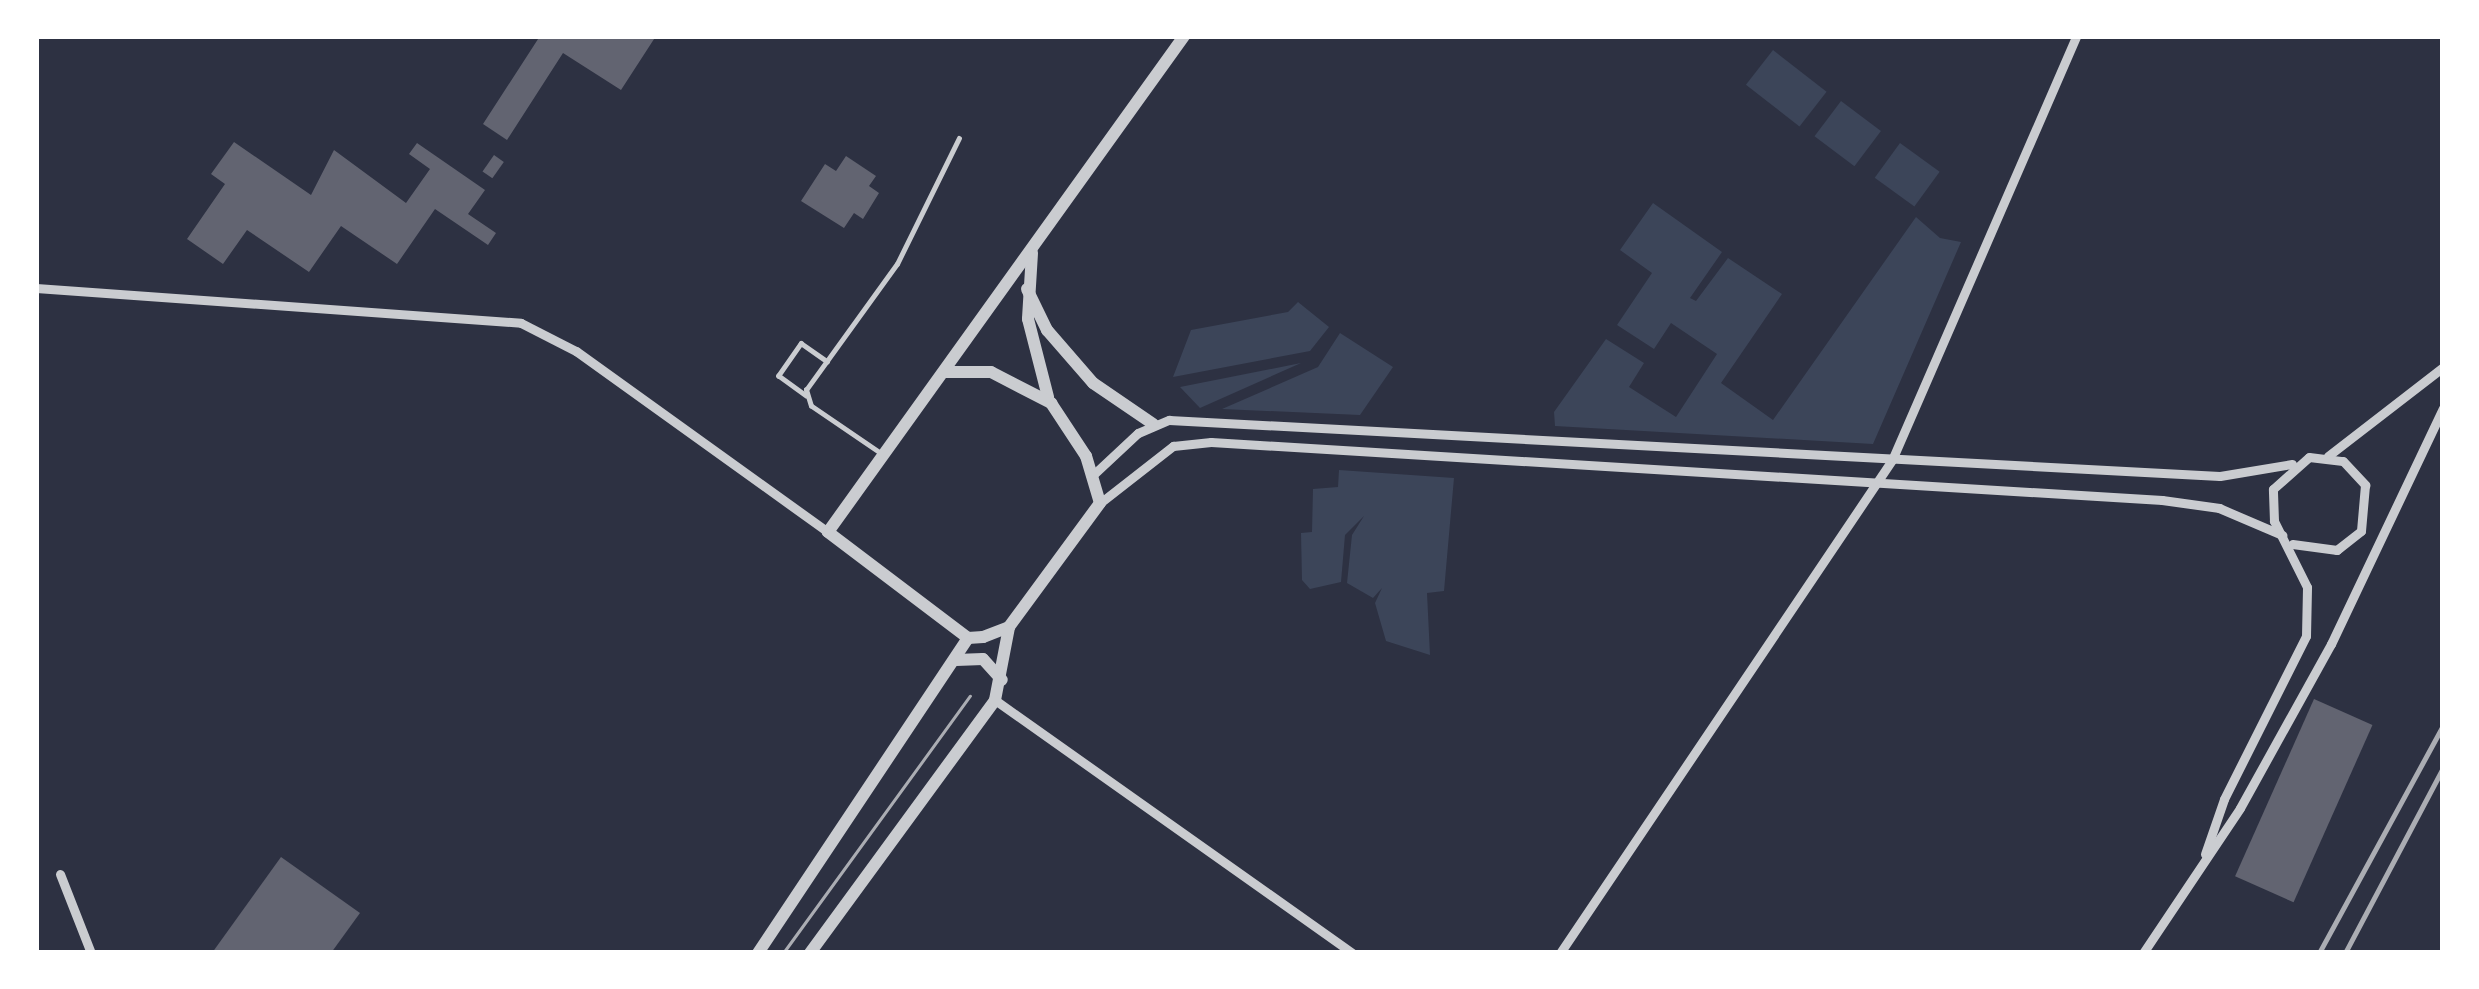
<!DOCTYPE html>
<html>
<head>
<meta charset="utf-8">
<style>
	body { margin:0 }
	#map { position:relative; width:2479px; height:989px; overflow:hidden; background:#2d3142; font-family:"IBM Plex Sans",sans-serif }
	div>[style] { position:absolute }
	.green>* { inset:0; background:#3c4559; transform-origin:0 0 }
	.building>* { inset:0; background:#626471; transform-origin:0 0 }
	.service>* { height:4.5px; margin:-2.25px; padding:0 2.25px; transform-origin:2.25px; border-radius:2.25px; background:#caccd0 }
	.minor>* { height:9px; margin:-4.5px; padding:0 4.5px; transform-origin:4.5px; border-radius:4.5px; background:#caccd0 }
	.tertiary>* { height:12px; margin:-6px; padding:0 6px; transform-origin:6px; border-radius:6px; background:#caccd0 }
	.tram>* { height:3px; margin:-1.5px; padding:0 1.5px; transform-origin:1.5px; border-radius:1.5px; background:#abadb3 }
	.rail>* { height:4.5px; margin:-2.25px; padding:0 2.25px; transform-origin:2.25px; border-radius:2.25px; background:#abadb3 }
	span { translate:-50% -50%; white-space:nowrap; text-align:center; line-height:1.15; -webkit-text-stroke:9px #fff; paint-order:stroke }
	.frame { position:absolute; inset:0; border:39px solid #fff; pointer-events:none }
</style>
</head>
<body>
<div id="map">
	<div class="green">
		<div style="left:1773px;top:50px;width:68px;height:44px;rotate:38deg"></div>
		<div style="left:1841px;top:101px;width:50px;height:44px;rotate:37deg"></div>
		<div style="left:1900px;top:143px;width:49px;height:43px;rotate:36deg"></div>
		<div style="clip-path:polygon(1653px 203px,1722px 252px,1690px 298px,1696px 301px,1728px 258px,1782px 294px,1721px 383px,1773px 420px,1916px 217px,1940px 238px,1961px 242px,1873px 444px,1555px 426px,1554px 412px,1606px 339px,1644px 363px,1629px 387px,1676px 417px,1717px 354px,1671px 323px,1654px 349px,1617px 325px,1652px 273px,1620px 250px)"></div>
		<div style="clip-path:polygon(1298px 302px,1329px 327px,1310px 351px,1173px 377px,1191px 330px,1288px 312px)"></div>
		<div style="clip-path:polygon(1340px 333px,1393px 367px,1360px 415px,1222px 409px,1318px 367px)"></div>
		<div style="clip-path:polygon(1301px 363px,1200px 408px,1180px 387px)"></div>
		<div style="clip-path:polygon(1339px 470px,1454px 478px,1444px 591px,1427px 593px,1430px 655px,1386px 641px,1375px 603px,1382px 588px,1373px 598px,1347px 583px,1352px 535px,1364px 516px,1345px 535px,1341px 582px,1310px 589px,1302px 580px,1301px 533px,1312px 532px,1313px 489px,1338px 487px)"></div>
	</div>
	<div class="building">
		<div style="clip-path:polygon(540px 36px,656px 36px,621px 90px,563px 53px,507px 140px,483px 124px)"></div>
		<div style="clip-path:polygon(234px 142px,311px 195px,334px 150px,406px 203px,430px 169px,409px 154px,417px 143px,485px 190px,468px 214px,496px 233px,488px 245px,435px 209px,397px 264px,341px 226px,309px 272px,247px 230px,223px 264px,187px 239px,225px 184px,211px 174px)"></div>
		<div style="left:494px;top:155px;width:12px;height:20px;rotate:35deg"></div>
		<div style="clip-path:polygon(846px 156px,876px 176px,869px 186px,879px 193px,863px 219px,854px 213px,844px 228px,801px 201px,825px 164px,836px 171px)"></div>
		<div style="left:2314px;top:699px;width:64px;height:194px;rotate:24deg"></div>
		<div style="clip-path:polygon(281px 857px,360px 913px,331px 953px,212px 953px)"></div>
	</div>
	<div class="service">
		<div style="left:806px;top:396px;width:34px;rotate:-144deg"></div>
		<div style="left:778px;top:376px;width:40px;rotate:-55.1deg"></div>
		<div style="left:801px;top:343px;width:32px;rotate:35deg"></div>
		<div style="left:880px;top:453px;width:83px;rotate:-145.7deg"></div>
		<div style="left:811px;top:406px;width:17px;rotate:-107deg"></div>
		<div style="left:806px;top:390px;width:155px;rotate:-54.2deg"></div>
		<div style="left:897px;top:264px;width:140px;rotate:-63.8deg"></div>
	</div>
	<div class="minor">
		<div style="left:36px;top:288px;width:486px;rotate:4.1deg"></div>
		<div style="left:521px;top:323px;width:62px;rotate:27deg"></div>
		<div style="left:576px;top:351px;width:310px;rotate:35.7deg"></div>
		<div style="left:2328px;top:456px;width:145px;rotate:-37.7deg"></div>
		<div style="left:1094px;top:474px;width:60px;rotate:-43deg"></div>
		<div style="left:1138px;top:433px;width:34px;rotate:-23deg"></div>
		<div style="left:1169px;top:420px;width:1052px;rotate:3.05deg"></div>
		<div style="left:2220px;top:476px;width:73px;rotate:-9.5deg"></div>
		<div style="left:1100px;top:503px;width:93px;rotate:-38deg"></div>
		<div style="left:1173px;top:446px;width:38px;rotate:-6deg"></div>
		<div style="left:1211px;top:442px;width:953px;rotate:3.49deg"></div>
		<div style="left:2162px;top:500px;width:58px;rotate:8deg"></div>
		<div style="left:2219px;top:508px;width:69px;rotate:23.2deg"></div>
		<div style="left:995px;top:700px;width:438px;rotate:35.3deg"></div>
		<div style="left:2205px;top:854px;width:58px;rotate:-70.9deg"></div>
		<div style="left:2224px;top:799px;width:182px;rotate:-63.3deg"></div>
		<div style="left:2306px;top:636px;width:49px;rotate:-88.8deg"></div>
		<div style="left:2307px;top:587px;width:74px;rotate:-116.6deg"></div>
		<div style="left:2274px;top:521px;width:32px;rotate:-92deg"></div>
		<div style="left:2273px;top:489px;width:48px;rotate:-41.6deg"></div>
		<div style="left:2309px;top:457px;width:34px;rotate:7deg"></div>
		<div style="left:2343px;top:461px;width:33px;rotate:47deg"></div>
		<div style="left:2365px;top:485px;width:46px;rotate:95deg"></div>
		<div style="left:2361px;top:531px;width:31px;rotate:142deg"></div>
		<div style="left:2337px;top:550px;width:45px;rotate:-172.4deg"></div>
		<div style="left:60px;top:874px;width:85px;rotate:68.6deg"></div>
		<div style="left:1560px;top:953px;width:594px;rotate:-56.04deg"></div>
		<div style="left:1892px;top:460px;width:462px;rotate:-66.5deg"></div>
		<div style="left:2143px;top:953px;width:174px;rotate:-56.2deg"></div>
		<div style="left:2240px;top:808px;width:188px;rotate:-61deg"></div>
		<div style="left:2331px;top:644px;width:261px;rotate:-64.6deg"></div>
	</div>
	<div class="tertiary">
		<div style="left:1032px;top:253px;width:66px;rotate:93.5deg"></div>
		<div style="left:1028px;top:319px;width:81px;rotate:75.6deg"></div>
		<div style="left:1027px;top:289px;width:46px;rotate:64deg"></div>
		<div style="left:1047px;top:330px;width:70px;rotate:49deg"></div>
		<div style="left:1093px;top:383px;width:73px;rotate:34.3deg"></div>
		<div style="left:946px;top:372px;width:45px"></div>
		<div style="left:991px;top:372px;width:68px;rotate:27.3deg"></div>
		<div style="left:1051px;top:403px;width:64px;rotate:56.6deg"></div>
		<div style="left:1086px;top:456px;width:49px;rotate:73.4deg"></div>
		<div style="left:1100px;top:503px;width:154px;rotate:126.3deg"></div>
		<div style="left:1009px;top:627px;width:28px;rotate:159deg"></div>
		<div style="left:983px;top:637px;width:15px;rotate:176deg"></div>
		<div style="left:968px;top:638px;width:176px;rotate:-142.9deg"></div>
		<div style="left:828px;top:532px;width:611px;rotate:-54.33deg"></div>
		<div style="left:956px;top:660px;width:27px;rotate:-2deg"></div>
		<div style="left:983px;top:659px;width:28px;rotate:48deg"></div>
		<div style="left:758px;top:953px;width:379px;rotate:-56.3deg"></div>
		<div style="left:810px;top:953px;width:313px;rotate:-53.8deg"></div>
		<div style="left:995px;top:700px;width:74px;rotate:-79.1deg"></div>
	</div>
	<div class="tram">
		<div style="left:783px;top:953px;width:318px;rotate:-54deg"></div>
	</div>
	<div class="rail">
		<div style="left:2319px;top:953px;width:259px;rotate:-61.4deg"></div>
		<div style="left:2345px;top:953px;width:209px;rotate:-62.1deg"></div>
	</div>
	<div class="frame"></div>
</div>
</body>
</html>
